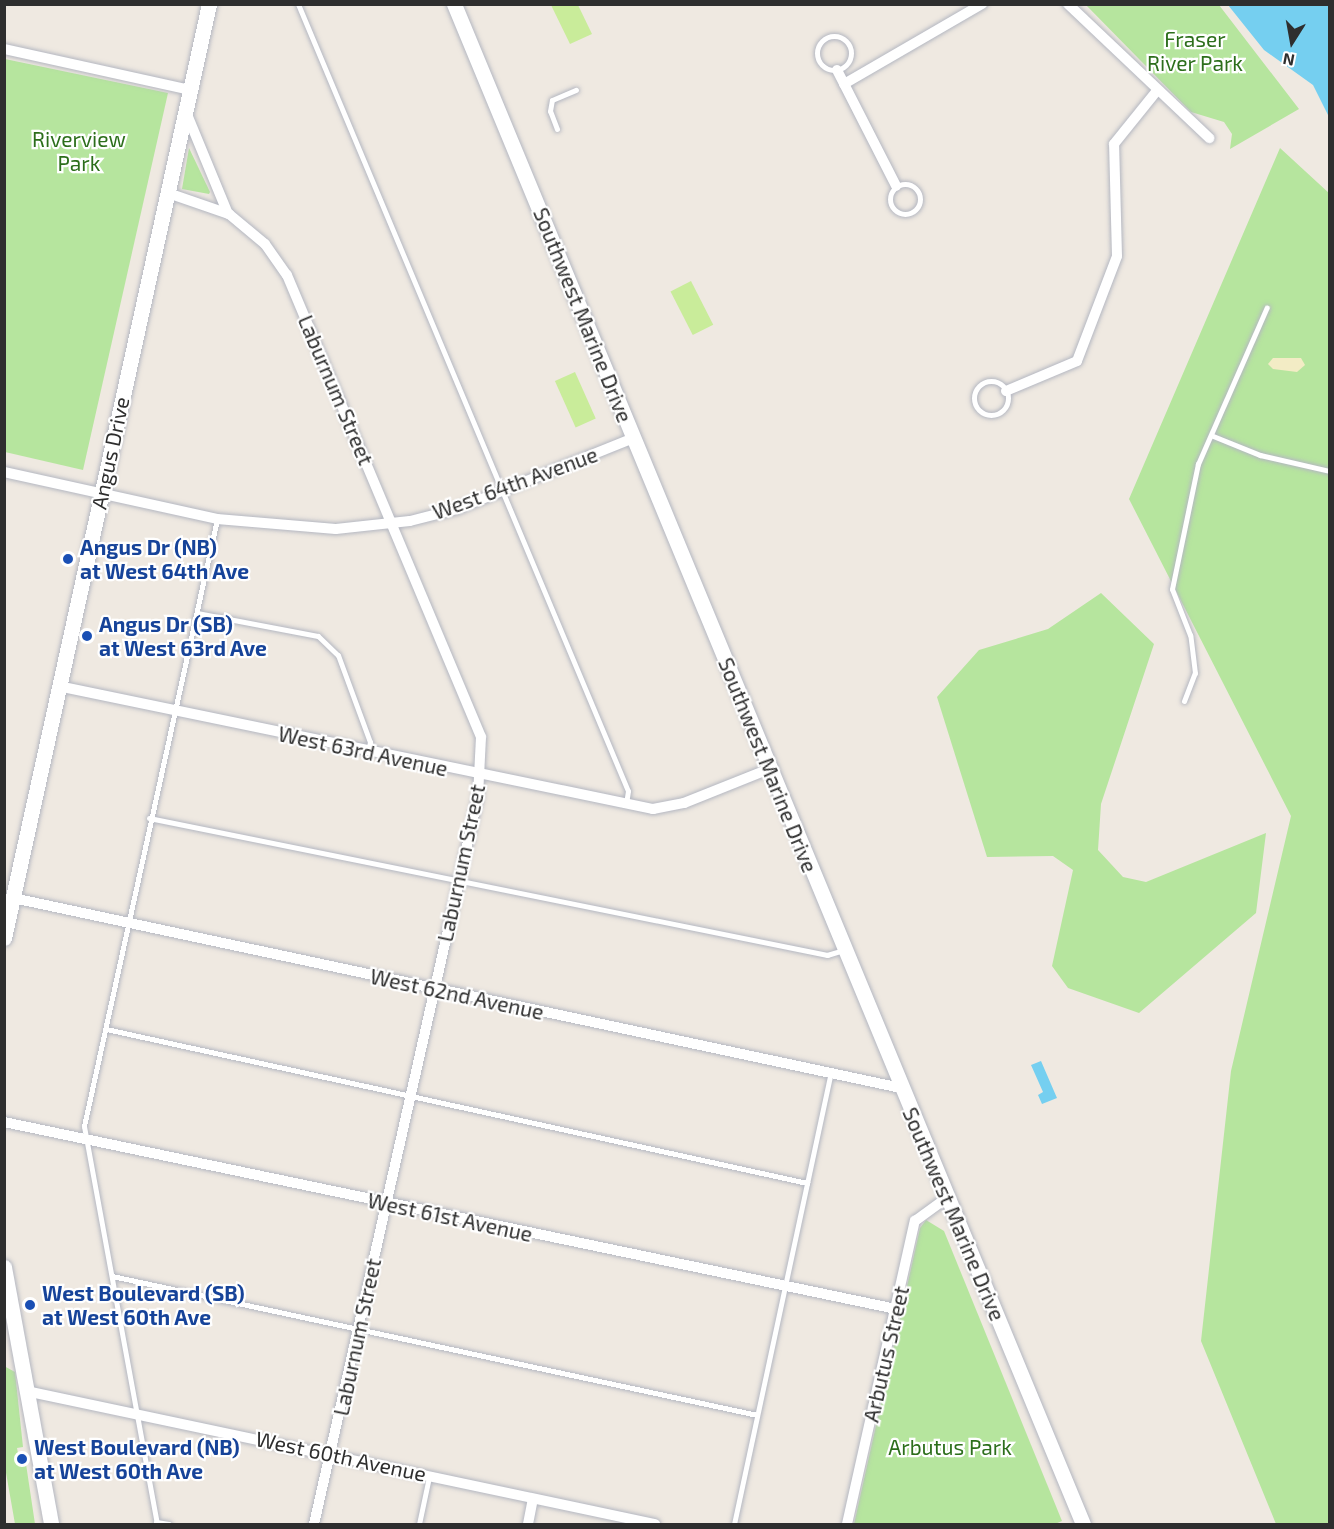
<!DOCTYPE html>
<html>
<head>
<meta charset="utf-8">
<style>
	body { margin:0 }
	#map { position:relative; width:1334px; height:1529px; overflow:hidden; background:#efe9e1; font-family:"Exo 2",sans-serif }
	div>[style] { position:absolute }
	.green>* { inset:0; background:#b6e59e }
	.sand>* { inset:0; background:#f3ecc5 }
	.pitch>* { inset:0; background:#c9ec9a; transform-origin:0 0 }
	.water>* { inset:0; background:#75cff0 }
	.roads { filter:drop-shadow(0 0 2px #b4b7c1) drop-shadow(0 0 2px #b4b7c1) }
	.lane>* { height:5px; margin:-2.5px; padding:0 2.5px; transform-origin:2.5px; border-radius:2.5px; background:#fff }
	.lane>.ring { margin:-2.5px; padding:0; box-sizing:content-box; background:none; border:5px solid #fff; border-radius:50% }
	.street>* { height:10px; margin:-5px; padding:0 5px; transform-origin:5px; border-radius:5px; background:#fff }
	.secondary>* { height:15px; margin:-7.5px; padding:0 7.5px; transform-origin:7.5px; border-radius:7.5px; background:#fff }
	.dots>* { width:16px; height:16px; translate:-50% -50%; box-sizing:border-box; border:3px solid #fff; border-radius:50% }
	span { translate:-50% -50%; white-space:nowrap; text-align:center; line-height:1.15; -webkit-text-stroke:4.5px #fff; paint-order:stroke }
	.park-label { font-size:21px; color:#2c6e1b }
	.street-label { font-size:21px; color:#2e2e2e }
	.transit-label { font-size:21px; color:#164399; font-weight:700 }
	.left { translate:0 -50%; text-align:left }
	.frame { position:absolute; inset:0; border:6px solid #2e2e2e; pointer-events:none }
	.north { position:absolute; left:1262px; top:12px; width:60px; height:60px; -webkit-text-stroke:4px #fff; paint-order:stroke; rotate:191deg; font-size:16px; font-weight:700; line-height:24px; text-align:center; color:#2e2e2e }
	.north::after { content:''; display:block; margin:auto; width:21px; height:27px; background:#2e2e2e; clip-path:polygon(50% 0,100% 100%,50% 72%,0 100%) }
</style>
</head>
<body>
<div id="map">
	<div class="green">
		<div style="clip-path:polygon(1086px 5px,1219px 5px,1299px 109px,1230px 149px,1232px 134px,1224px 122px,1191px 112px)"></div>
		<div style="clip-path:polygon(5px 59px,168px 93px,83px 470px,5px 452px)"></div>
		<div style="clip-path:polygon(189px 148px,210px 192px,209px 194px,182px 189px)"></div>
		<div style="clip-path:polygon(1280px 148px,1330px 194px,1329px 1524px,1276px 1524px,1201px 1341px,1231px 1071px,1291px 816px,1129px 499px)"></div>
		<div style="clip-path:polygon(1101px 593px,1154px 644px,1101px 804px,1098px 850px,1123px 877px,1146px 882px,1266px 833px,1256px 913px,1139px 1013px,1068px 988px,1052px 966px,1073px 870px,1053px 856px,987px 857px,937px 697px,979px 650px,1048px 629px)"></div>
		<div style="clip-path:polygon(926px 1220px,944px 1231px,1062px 1521px,1055px 1524px,854px 1524px,920px 1228px)"></div>
		<div style="clip-path:polygon(4px 1366px,15px 1372px,23px 1447px,17px 1448px,20px 1464px,26px 1464px,35px 1524px,15px 1524px,5px 1467px)"></div>
	</div>
	<div class="sand">
		<div style="clip-path:polygon(1273px 358px,1301px 358px,1305px 365px,1297px 372px,1273px 369px,1268px 364px)"></div>
	</div>
	<div class="pitch">
		<div style="clip-path:polygon(551px 5px,578px 5px,592px 34px,570px 44px)"></div>
		<div style="left:691px;top:281px;width:49px;height:23px;rotate:63deg"></div>
		<div style="left:575px;top:372px;width:51px;height:22px;rotate:66deg"></div>
	</div>
	<div class="water">
		<div style="clip-path:polygon(1228px 5px,1329px 5px,1329px 117px,1313px 85px,1264px 50px)"></div>
		<div style="clip-path:polygon(1041px 1061px,1057px 1098px,1042px 1104px,1038px 1095px,1043px 1092px,1031px 1065px)"></div>
	</div>
	<div class="roads">
		<div class="lane">
			<div style="left:298px;top:4px;width:853px;rotate:67.25deg"></div>
			<div style="left:628px;top:791px;width:12px;rotate:99deg"></div>
			<div class="ring" style="left:817px;top:36px;width:29px;height:29px"></div>
			<div style="left:557px;top:129px;width:19px;rotate:-111deg"></div>
			<div style="left:550px;top:111px;width:11px;rotate:-80deg"></div>
			<div style="left:552px;top:100px;width:26px;rotate:-23deg"></div>
			<div class="ring" style="left:890px;top:184px;width:25px;height:25px"></div>
			<div class="ring" style="left:974px;top:381px;width:29px;height:29px"></div>
			<div style="left:1213px;top:436px;width:51px;rotate:22deg"></div>
			<div style="left:1260px;top:455px;width:72px;rotate:12.9deg"></div>
			<div style="left:197px;top:613px;width:123px;rotate:10.8deg"></div>
			<div style="left:318px;top:636px;width:28px;rotate:44deg"></div>
			<div style="left:338px;top:655px;width:93px;rotate:69.8deg"></div>
			<div style="left:370px;top:742px;width:9px;rotate:103deg"></div>
			<div style="left:1184px;top:701px;width:30px;rotate:-69deg"></div>
			<div style="left:1195px;top:673px;width:38px;rotate:-97deg"></div>
			<div style="left:1190px;top:635px;width:49px;rotate:-111.4deg"></div>
			<div style="left:1172px;top:589px;width:128px;rotate:-78.3deg"></div>
			<div style="left:1198px;top:464px;width:171px;rotate:-66.3deg"></div>
			<div style="left:149px;top:818px;width:692px;rotate:11.42deg"></div>
			<div style="left:827px;top:955px;width:17px;rotate:-17deg"></div>
			<div style="left:106px;top:1029px;width:718px;rotate:12.39deg"></div>
			<div style="left:112px;top:1276px;width:660px;rotate:12.16deg"></div>
			<div style="left:156px;top:1522px;width:13px;rotate:9deg"></div>
			<div style="left:157px;top:1524px;width:405px;rotate:-100.4deg"></div>
			<div style="left:84px;top:1126px;width:621px;rotate:-77.64deg"></div>
			<div style="left:419px;top:1524px;width:48px;rotate:-78deg"></div>
			<div style="left:734px;top:1524px;width:461px;rotate:-77.9deg"></div>
		</div>
		<div class="street">
			<div style="left:1068px;top:4px;width:195px;rotate:43.5deg"></div>
			<div style="left:4px;top:49px;width:191px;rotate:12.4deg"></div>
			<div style="left:837px;top:70px;width:130px;rotate:63deg"></div>
			<div style="left:844px;top:84px;width:160px;rotate:-30.1deg"></div>
			<div style="left:186px;top:112px;width:110px;rotate:67.6deg"></div>
			<div style="left:168px;top:193px;width:65px;rotate:19deg"></div>
			<div style="left:229px;top:214px;width:47px;rotate:39.8deg"></div>
			<div style="left:265px;top:244px;width:38px;rotate:55deg"></div>
			<div style="left:287px;top:275px;width:501px;rotate:67.22deg"></div>
			<div style="left:481px;top:737px;width:60px;rotate:92.9deg"></div>
			<div style="left:478px;top:797px;width:745px;rotate:102.71deg"></div>
			<div style="left:1006px;top:391px;width:77px;rotate:-22.9deg"></div>
			<div style="left:1077px;top:361px;width:112px;rotate:-69.1deg"></div>
			<div style="left:1117px;top:256px;width:112px;rotate:-91.5deg"></div>
			<div style="left:1114px;top:144px;width:67px;rotate:-51.1deg"></div>
			<div style="left:4px;top:472px;width:218px;rotate:12.4deg"></div>
			<div style="left:217px;top:519px;width:119px;rotate:4.8deg"></div>
			<div style="left:336px;top:529px;width:74px;rotate:-6.2deg"></div>
			<div style="left:410px;top:521px;width:49px;rotate:-14.3deg"></div>
			<div style="left:457px;top:509px;width:191px;rotate:-21.9deg"></div>
			<div style="left:58px;top:686px;width:608px;rotate:11.68deg"></div>
			<div style="left:653px;top:809px;width:32px;rotate:-11deg"></div>
			<div style="left:684px;top:803px;width:92px;rotate:-21.8deg"></div>
			<div style="left:13px;top:898px;width:908px;rotate:12.08deg"></div>
			<div style="left:4px;top:1122px;width:911px;rotate:11.84deg"></div>
			<div style="left:26px;top:1391px;width:643px;rotate:11.94deg"></div>
			<div style="left:528px;top:1524px;width:25px;rotate:-79deg"></div>
			<div style="left:847px;top:1524px;width:311px;rotate:-77.4deg"></div>
			<div style="left:915px;top:1221px;width:39px;rotate:-36deg"></div>
		</div>
		<div class="secondary">
			<div style="left:454px;top:4px;width:1645px;rotate:67.52deg"></div>
			<div style="left:4px;top:938px;width:956px;rotate:-77.62deg"></div>
			<div style="left:4px;top:1267px;width:261px;rotate:79.6deg"></div>
		</div>
	</div>
	<div class="dots">
		<div style="left:68px;top:559px;background:#1a4fb4"></div>
		<div style="left:87px;top:636px;background:#1a4fb4"></div>
		<div style="left:30px;top:1305px;background:#1a4fb4"></div>
		<div style="left:22px;top:1459px;background:#1a4fb4"></div>
	</div>
	<div class="park-label">
		<span style="left:1195px;top:51px">Fraser<br>River Park</span>
		<span style="left:79px;top:151px">Riverview<br>Park</span>
		<span style="left:950px;top:1447px">Arbutus Park</span>
	</div>
	<div class="street-label">
		<span style="left:583px;top:315px;rotate:68deg">Southwest Marine Drive</span>
		<span style="left:336px;top:390px;rotate:67deg">Laburnum Street</span>
		<span style="left:110px;top:453px;rotate:-78deg">Angus Drive</span>
		<span style="left:515px;top:483px;rotate:-20deg">West 64th Avenue</span>
		<span style="left:363px;top:751px;rotate:12deg">West 63rd Avenue</span>
		<span style="left:768px;top:765px;rotate:68deg">Southwest Marine Drive</span>
		<span style="left:461px;top:863px;rotate:-78deg">Laburnum Street</span>
		<span style="left:457px;top:994px;rotate:12deg">West 62nd Avenue</span>
		<span style="left:954px;top:1214px;rotate:67deg">Southwest Marine Drive</span>
		<span style="left:450px;top:1217px;rotate:12deg">West 61st Avenue</span>
		<span style="left:357px;top:1337px;rotate:-78deg">Laburnum Street</span>
		<span style="left:886px;top:1354px;rotate:-77deg">Arbutus Street</span>
		<span style="left:341px;top:1456px;rotate:12deg">West 60th Avenue</span>
	</div>
	<div class="transit-label">
		<span class="left" style="left:80px;top:559px">Angus Dr (NB)<br>at West 64th Ave</span>
		<span class="left" style="left:99px;top:636px">Angus Dr (SB)<br>at West 63rd Ave</span>
		<span class="left" style="left:42px;top:1305px">West Boulevard (SB)<br>at West 60th Ave</span>
		<span class="left" style="left:34px;top:1459px">West Boulevard (NB)<br>at West 60th Ave</span>
	</div>
	<div class="frame"></div>
	<div class="north">N</div>
</div>
</body>
</html>
